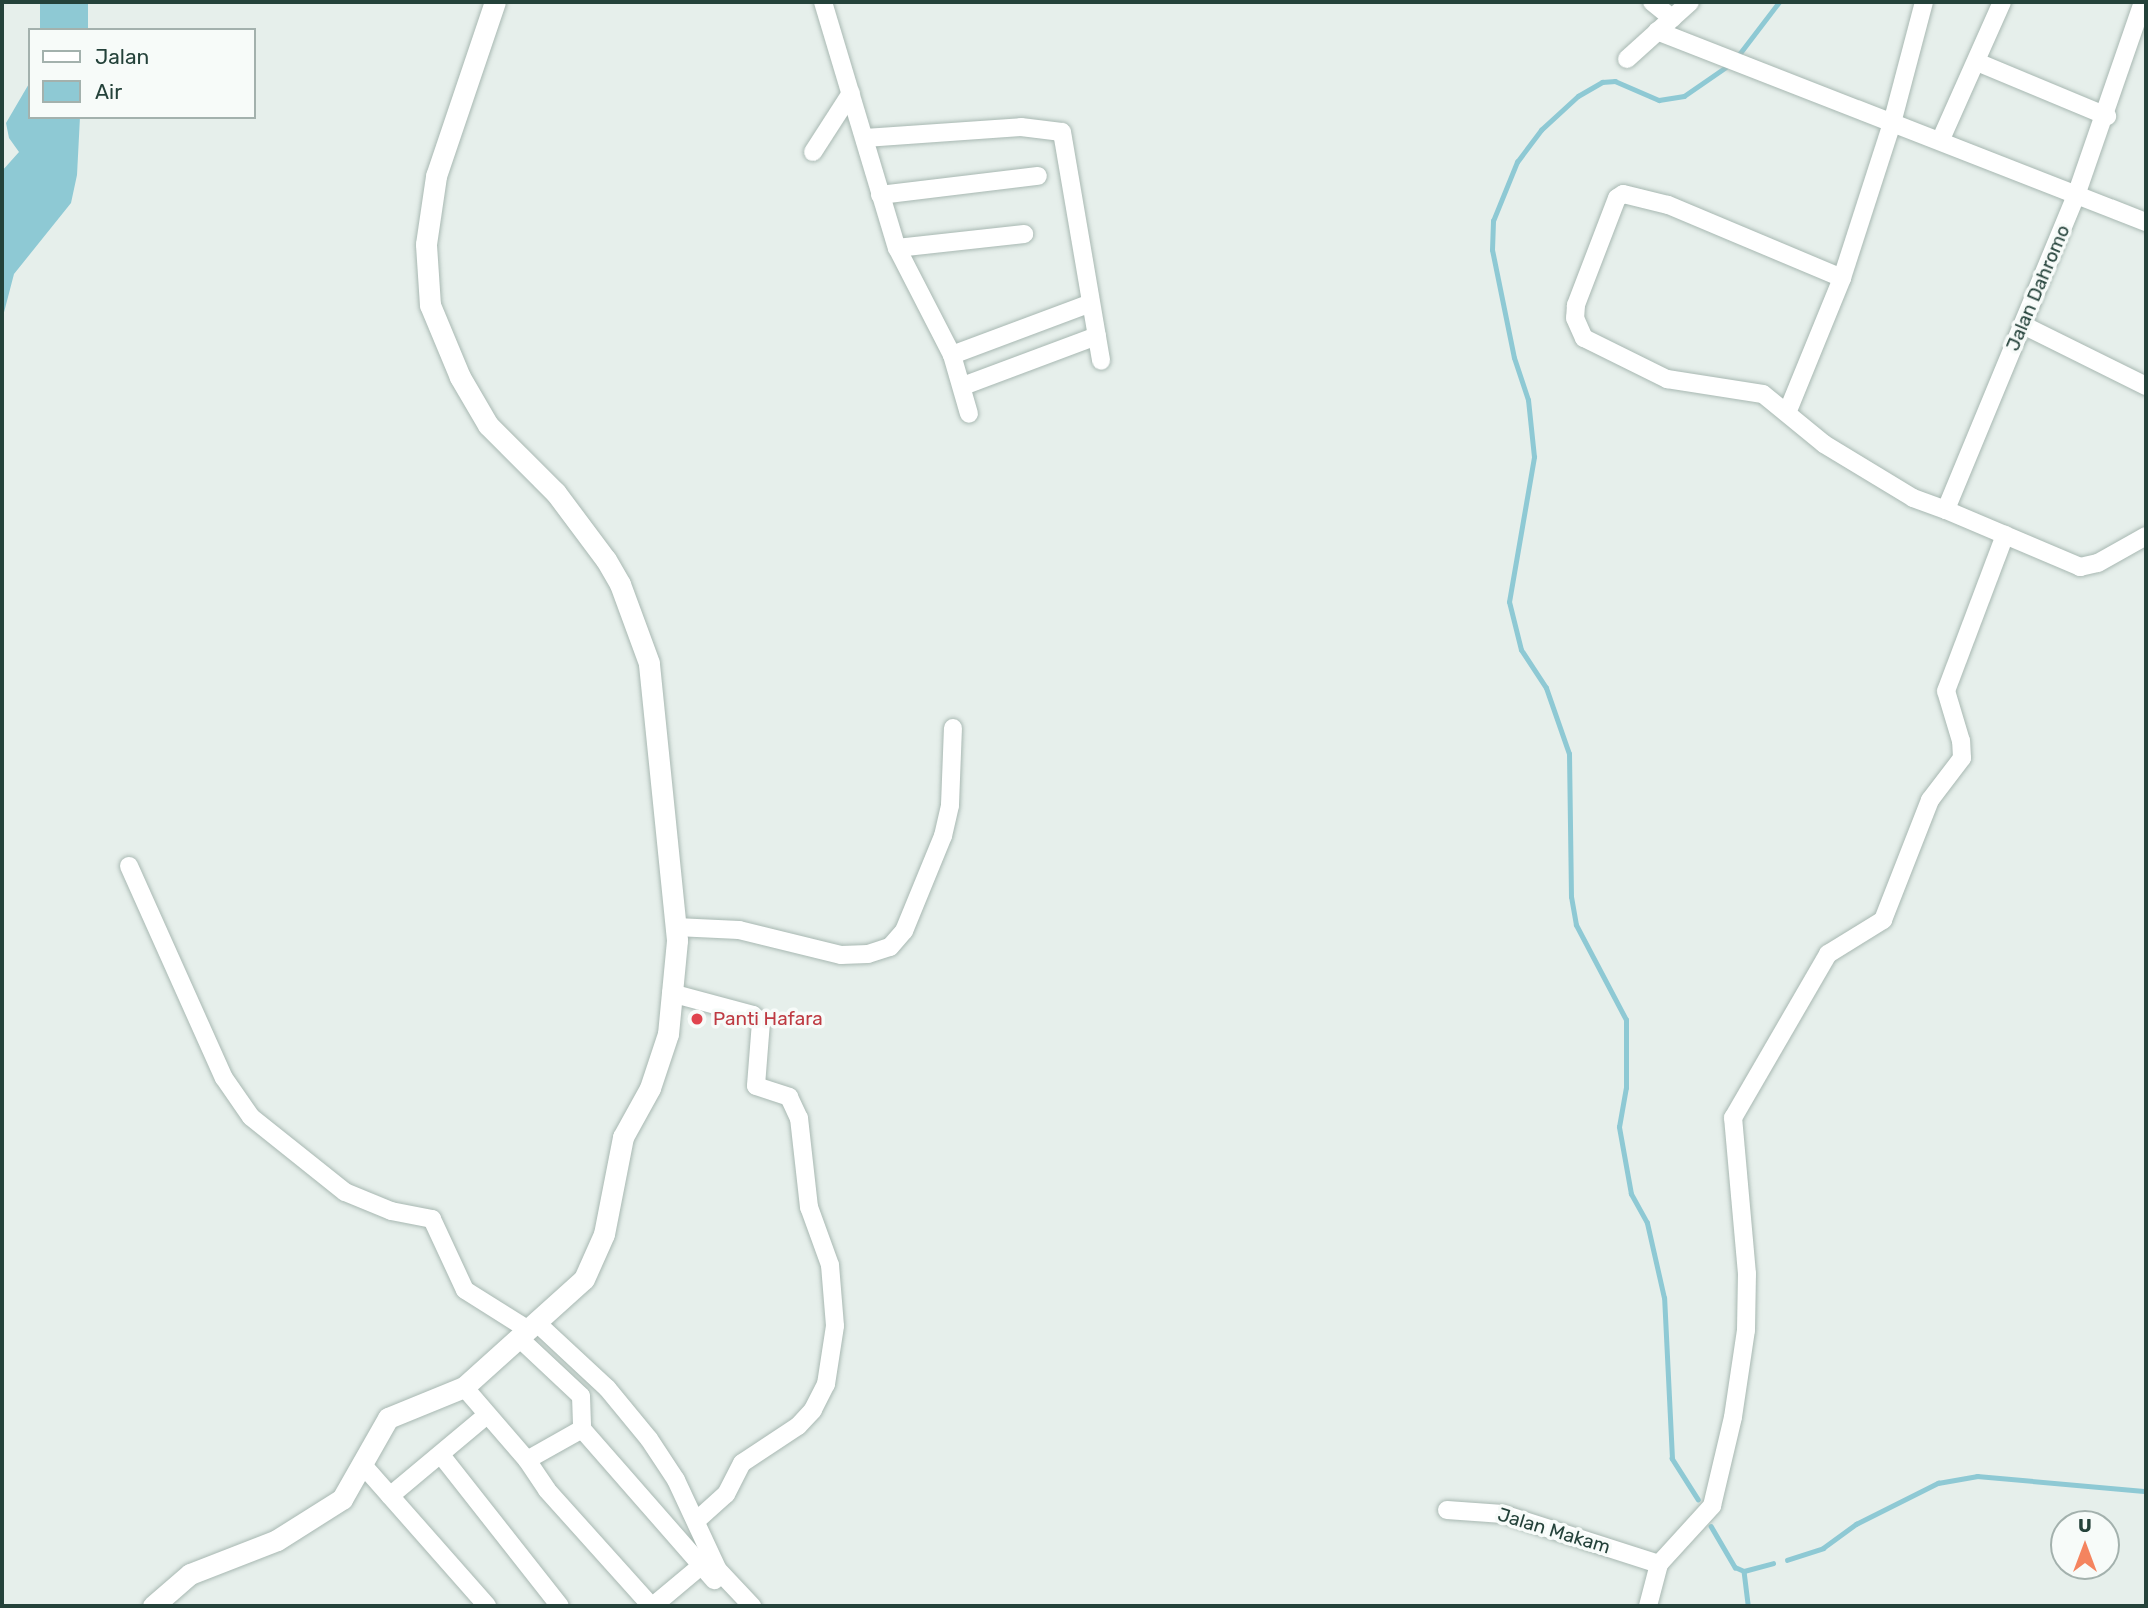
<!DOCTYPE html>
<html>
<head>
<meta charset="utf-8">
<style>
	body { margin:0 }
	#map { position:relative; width:2148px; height:1608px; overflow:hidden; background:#e6efeb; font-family:Rubik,sans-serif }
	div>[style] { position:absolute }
	.water>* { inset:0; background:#8ec9d4; transform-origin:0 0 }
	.stream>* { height:4.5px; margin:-2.25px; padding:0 2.25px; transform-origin:2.25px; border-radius:2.25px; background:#8ec9d4 }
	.roads { filter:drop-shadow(0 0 2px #a8b8b2) drop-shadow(0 0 2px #a8b8b2) }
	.minor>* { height:18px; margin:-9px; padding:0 9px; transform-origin:9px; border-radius:9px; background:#fff }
	.tertiary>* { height:21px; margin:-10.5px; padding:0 10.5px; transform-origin:10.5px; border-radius:10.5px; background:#fff }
	.dots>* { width:19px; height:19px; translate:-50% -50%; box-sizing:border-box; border:4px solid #f7fbf9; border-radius:50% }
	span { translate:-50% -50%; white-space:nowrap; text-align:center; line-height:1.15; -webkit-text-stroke:7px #f7fbf9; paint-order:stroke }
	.street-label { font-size:19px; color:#24423a }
	.health-label { font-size:19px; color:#be3a42 }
	.left { translate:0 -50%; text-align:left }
	.frame { position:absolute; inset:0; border:4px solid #24423a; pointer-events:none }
	.legend { position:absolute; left:28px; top:28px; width:228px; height:91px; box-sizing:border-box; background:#f7fbf9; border:2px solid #a3b1ad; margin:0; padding:9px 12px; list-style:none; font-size:21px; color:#24423a }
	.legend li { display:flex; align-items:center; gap:14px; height:35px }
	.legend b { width:35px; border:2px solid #a3b1ad }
	.north { position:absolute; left:2050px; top:1510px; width:70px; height:70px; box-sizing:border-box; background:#f7fbf9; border:2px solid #a3b1ad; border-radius:50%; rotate:0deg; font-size:19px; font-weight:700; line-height:28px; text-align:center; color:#24423a }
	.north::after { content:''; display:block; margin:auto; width:24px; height:32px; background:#f4845f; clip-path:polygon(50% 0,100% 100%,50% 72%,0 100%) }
</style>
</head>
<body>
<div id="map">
	<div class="water">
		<div style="left:40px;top:2px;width:48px;height:28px"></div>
		<div style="clip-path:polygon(30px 82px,30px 117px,80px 117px,77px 175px,71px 203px,14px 274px,2px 320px,2px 171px,19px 152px,9px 138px,6px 123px)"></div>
	</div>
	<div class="stream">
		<div style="left:1737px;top:57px;width:69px;rotate:-52.6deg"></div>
		<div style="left:1698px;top:1500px;width:49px;rotate:-122.4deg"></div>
		<div style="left:1672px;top:1459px;width:161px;rotate:-92.8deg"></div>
		<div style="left:1664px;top:1298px;width:77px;rotate:-102.8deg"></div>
		<div style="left:1647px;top:1223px;width:33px;rotate:-119deg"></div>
		<div style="left:1631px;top:1194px;width:68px;rotate:-100.2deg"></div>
		<div style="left:1619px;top:1127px;width:40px;rotate:-80deg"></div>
		<div style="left:1626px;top:1088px;width:68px;rotate:-90deg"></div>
		<div style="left:1626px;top:1020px;width:107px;rotate:-117.8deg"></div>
		<div style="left:1576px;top:925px;width:28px;rotate:-100deg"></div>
		<div style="left:1571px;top:897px;width:143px;rotate:-90.8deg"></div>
		<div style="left:1569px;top:754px;width:70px;rotate:-109.2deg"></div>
		<div style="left:1546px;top:688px;width:45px;rotate:-123.3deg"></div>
		<div style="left:1521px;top:650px;width:49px;rotate:-104deg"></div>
		<div style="left:1509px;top:602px;width:147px;rotate:-80.2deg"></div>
		<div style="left:1534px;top:457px;width:57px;rotate:-96deg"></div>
		<div style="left:1528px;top:400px;width:44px;rotate:-108.4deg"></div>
		<div style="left:1514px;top:358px;width:110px;rotate:-101.5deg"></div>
		<div style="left:1492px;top:250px;width:29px;rotate:-88deg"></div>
		<div style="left:1493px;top:221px;width:64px;rotate:-67.9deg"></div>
		<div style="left:1517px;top:162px;width:40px;rotate:-53deg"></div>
		<div style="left:1541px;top:130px;width:50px;rotate:-42.6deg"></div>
		<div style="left:1578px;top:96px;width:28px;rotate:-30deg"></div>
		<div style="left:1602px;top:82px;width:13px;rotate:-4deg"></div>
		<div style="left:1615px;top:81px;width:48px;rotate:23.4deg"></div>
		<div style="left:1659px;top:100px;width:25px;rotate:-9deg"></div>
		<div style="left:1684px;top:96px;width:51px;rotate:-34.6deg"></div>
		<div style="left:1711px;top:1526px;width:48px;rotate:59.7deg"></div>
		<div style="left:1735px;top:1567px;width:10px;rotate:24deg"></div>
		<div style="left:1744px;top:1571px;width:30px;rotate:-15deg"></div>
		<div style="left:1787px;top:1560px;width:38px;rotate:-18deg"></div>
		<div style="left:1823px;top:1548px;width:41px;rotate:-36deg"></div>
		<div style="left:1856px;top:1524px;width:92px;rotate:-26.6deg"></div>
		<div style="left:1938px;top:1483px;width:40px;rotate:-10deg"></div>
		<div style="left:1977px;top:1476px;width:170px;rotate:5.1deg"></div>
		<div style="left:1744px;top:1571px;width:35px;rotate:83deg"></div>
	</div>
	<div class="roads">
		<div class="minor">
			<div style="left:823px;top:2px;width:257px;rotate:73.3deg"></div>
			<div style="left:897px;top:248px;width:120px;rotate:62.8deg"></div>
			<div style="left:952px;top:355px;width:61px;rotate:73.9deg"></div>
			<div style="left:1652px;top:2px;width:26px;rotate:39deg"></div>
			<div style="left:2143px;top:2px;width:202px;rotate:109.1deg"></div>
			<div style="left:2077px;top:193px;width:343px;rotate:112.5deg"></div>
			<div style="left:1946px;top:510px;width:146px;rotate:23deg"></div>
			<div style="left:2080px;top:567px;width:18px;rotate:-13deg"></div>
			<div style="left:2098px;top:563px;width:55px;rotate:-29.4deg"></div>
			<div style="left:1657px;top:31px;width:525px;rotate:21.34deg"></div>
			<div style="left:1627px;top:59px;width:85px;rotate:-42.1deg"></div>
			<div style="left:1977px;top:62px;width:141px;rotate:22.6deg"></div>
			<div style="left:865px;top:138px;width:156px;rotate:-4deg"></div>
			<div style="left:1021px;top:127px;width:41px;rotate:7deg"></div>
			<div style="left:1062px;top:132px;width:232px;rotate:80.3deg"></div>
			<div style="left:1941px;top:139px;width:150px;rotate:-66deg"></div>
			<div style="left:813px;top:152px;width:70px;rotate:-57.2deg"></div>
			<div style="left:880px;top:195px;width:159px;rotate:-6.9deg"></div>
			<div style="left:897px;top:248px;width:128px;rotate:-6.3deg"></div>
			<div style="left:1842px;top:278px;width:189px;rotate:-157.2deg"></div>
			<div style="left:1668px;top:205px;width:46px;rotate:-166.3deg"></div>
			<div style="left:1623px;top:194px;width:7px;rotate:146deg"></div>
			<div style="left:1617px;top:198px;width:115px;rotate:111deg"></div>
			<div style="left:1576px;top:305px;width:13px;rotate:94deg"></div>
			<div style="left:1575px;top:318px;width:22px;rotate:66deg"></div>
			<div style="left:1584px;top:338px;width:93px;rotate:26.3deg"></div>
			<div style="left:1667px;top:379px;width:97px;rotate:8.9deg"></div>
			<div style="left:1763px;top:394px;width:79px;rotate:39.3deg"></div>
			<div style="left:1824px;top:444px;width:104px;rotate:31.2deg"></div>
			<div style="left:1913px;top:498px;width:35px;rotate:20deg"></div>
			<div style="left:2023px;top:325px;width:137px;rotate:26.4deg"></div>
			<div style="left:952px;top:355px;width:148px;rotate:-20.5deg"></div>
			<div style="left:963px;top:386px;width:143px;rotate:-20.5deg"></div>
			<div style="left:1787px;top:413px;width:146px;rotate:-67.8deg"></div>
			<div style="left:1842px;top:278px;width:163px;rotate:-72.1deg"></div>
			<div style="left:1892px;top:123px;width:125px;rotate:-75.2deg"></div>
			<div style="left:129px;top:866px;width:232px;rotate:65.9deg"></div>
			<div style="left:224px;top:1078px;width:47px;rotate:55.3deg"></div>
			<div style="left:251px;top:1117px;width:120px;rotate:38.6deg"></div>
			<div style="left:345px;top:1192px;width:50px;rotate:22.4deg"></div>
			<div style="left:391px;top:1211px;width:42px;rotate:11deg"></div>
			<div style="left:432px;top:1219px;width:78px;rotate:65.1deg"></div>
			<div style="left:465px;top:1290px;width:73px;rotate:32.2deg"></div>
			<div style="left:676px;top:927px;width:63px;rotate:2.7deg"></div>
			<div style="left:739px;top:930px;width:105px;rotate:13.8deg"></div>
			<div style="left:841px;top:955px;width:27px;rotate:-2deg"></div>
			<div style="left:868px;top:954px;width:23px;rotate:-18deg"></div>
			<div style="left:890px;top:947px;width:21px;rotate:-49deg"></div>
			<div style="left:904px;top:931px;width:103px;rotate:-67.7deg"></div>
			<div style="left:943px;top:836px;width:32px;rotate:-77deg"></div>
			<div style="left:950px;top:805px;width:77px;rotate:-87.8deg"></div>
			<div style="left:671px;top:993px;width:85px;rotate:15deg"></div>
			<div style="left:753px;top:1015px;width:11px;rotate:41deg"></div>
			<div style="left:761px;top:1022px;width:64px;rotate:94.5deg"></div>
			<div style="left:756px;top:1086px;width:35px;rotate:18deg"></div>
			<div style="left:789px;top:1097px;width:23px;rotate:65deg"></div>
			<div style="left:799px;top:1118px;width:90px;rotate:83.6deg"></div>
			<div style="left:809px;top:1207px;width:62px;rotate:70.1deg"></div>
			<div style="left:830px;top:1265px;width:61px;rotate:85.3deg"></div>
			<div style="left:835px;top:1326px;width:59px;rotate:98.8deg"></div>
			<div style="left:826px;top:1384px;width:29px;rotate:117deg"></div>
			<div style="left:813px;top:1410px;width:22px;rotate:133deg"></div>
			<div style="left:798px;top:1426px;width:67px;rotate:146.5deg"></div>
			<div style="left:742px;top:1463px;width:35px;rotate:117deg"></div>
			<div style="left:726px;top:1494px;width:39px;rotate:138deg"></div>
			<div style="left:537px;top:1323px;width:96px;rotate:42.9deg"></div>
			<div style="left:607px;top:1388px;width:66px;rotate:50.5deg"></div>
			<div style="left:649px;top:1439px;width:49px;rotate:56.6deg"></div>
			<div style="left:676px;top:1480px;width:99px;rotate:65deg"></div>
			<div style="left:718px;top:1570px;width:50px;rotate:46.6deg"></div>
			<div style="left:519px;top:1338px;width:85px;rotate:43.1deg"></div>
			<div style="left:581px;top:1396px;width:33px;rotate:88deg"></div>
			<div style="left:582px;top:1429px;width:201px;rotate:48.8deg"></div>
			<div style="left:464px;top:1387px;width:96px;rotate:49.2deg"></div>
			<div style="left:527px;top:1460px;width:36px;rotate:56deg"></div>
			<div style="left:547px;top:1490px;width:156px;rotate:48.1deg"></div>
			<div style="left:441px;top:1455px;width:192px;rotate:51.8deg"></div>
			<div style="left:527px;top:1460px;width:63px;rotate:-29.4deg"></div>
			<div style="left:362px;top:1464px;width:189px;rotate:48.6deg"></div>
			<div style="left:390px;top:1496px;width:126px;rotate:-39.9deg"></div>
			<div style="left:1447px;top:1510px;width:56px;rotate:4.1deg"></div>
			<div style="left:1503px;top:1514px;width:164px;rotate:17.8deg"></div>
			<div style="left:653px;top:1606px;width:64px;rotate:-39.9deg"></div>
			<div style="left:1648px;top:1606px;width:43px;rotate:-75.3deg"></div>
			<div style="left:1659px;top:1564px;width:79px;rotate:-47.6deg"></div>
			<div style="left:1712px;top:1506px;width:91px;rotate:-76.7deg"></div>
			<div style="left:1733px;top:1417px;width:88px;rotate:-81.5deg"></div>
			<div style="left:1746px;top:1330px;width:56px;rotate:-89deg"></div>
			<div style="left:1747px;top:1274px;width:157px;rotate:-95.1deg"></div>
			<div style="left:1733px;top:1118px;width:190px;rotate:-59.9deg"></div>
			<div style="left:1828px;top:954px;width:65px;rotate:-31.7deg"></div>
			<div style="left:1883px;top:920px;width:129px;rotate:-68.6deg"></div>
			<div style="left:1930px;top:800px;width:53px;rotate:-52.7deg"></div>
			<div style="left:1962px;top:758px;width:17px;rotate:-93deg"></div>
			<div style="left:1961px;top:741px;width:52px;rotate:-106.7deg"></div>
			<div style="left:1946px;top:691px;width:167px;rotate:-69.3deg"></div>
		</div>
		<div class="tertiary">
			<div style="left:153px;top:1606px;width:49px;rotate:-40.9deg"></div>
			<div style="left:190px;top:1574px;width:93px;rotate:-21.3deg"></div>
			<div style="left:277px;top:1540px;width:77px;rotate:-32.2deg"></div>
			<div style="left:342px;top:1499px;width:93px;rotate:-60.4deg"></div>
			<div style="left:388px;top:1418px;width:82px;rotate:-22.2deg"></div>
			<div style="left:464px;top:1387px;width:161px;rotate:-42deg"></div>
			<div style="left:584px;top:1279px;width:49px;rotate:-66deg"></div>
			<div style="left:604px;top:1234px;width:99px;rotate:-78.9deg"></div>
			<div style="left:623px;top:1137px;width:56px;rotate:-61.1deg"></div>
			<div style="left:650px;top:1088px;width:57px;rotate:-71.6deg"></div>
			<div style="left:668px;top:1034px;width:94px;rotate:-84.5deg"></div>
			<div style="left:677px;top:940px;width:278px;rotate:-95.8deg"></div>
			<div style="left:649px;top:663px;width:84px;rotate:-110.2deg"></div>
			<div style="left:620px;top:584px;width:28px;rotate:-120deg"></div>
			<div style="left:606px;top:560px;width:84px;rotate:-126.7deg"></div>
			<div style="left:556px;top:493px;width:96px;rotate:-135deg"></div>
			<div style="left:488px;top:425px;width:56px;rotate:-120.3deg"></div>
			<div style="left:460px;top:377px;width:78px;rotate:-112.6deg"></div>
			<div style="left:430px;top:305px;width:61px;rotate:-93.8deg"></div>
			<div style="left:426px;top:244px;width:69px;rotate:-81.6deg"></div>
			<div style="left:436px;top:176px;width:184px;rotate:-71.3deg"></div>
		</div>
	</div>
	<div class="dots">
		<div style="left:697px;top:1019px;background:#e0444e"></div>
	</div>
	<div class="street-label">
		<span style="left:2038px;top:288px;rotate:-67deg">Jalan Dahromo</span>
		<span style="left:1554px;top:1531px;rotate:17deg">Jalan Makam</span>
	</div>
	<div class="health-label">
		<span class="left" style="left:713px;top:1019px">Panti Hafara</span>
	</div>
	<div class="frame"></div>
	<ul class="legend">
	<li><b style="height:9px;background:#fff"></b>Jalan</li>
	<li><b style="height:19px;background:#8ec9d4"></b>Air</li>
	</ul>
	<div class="north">U</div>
</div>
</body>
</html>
